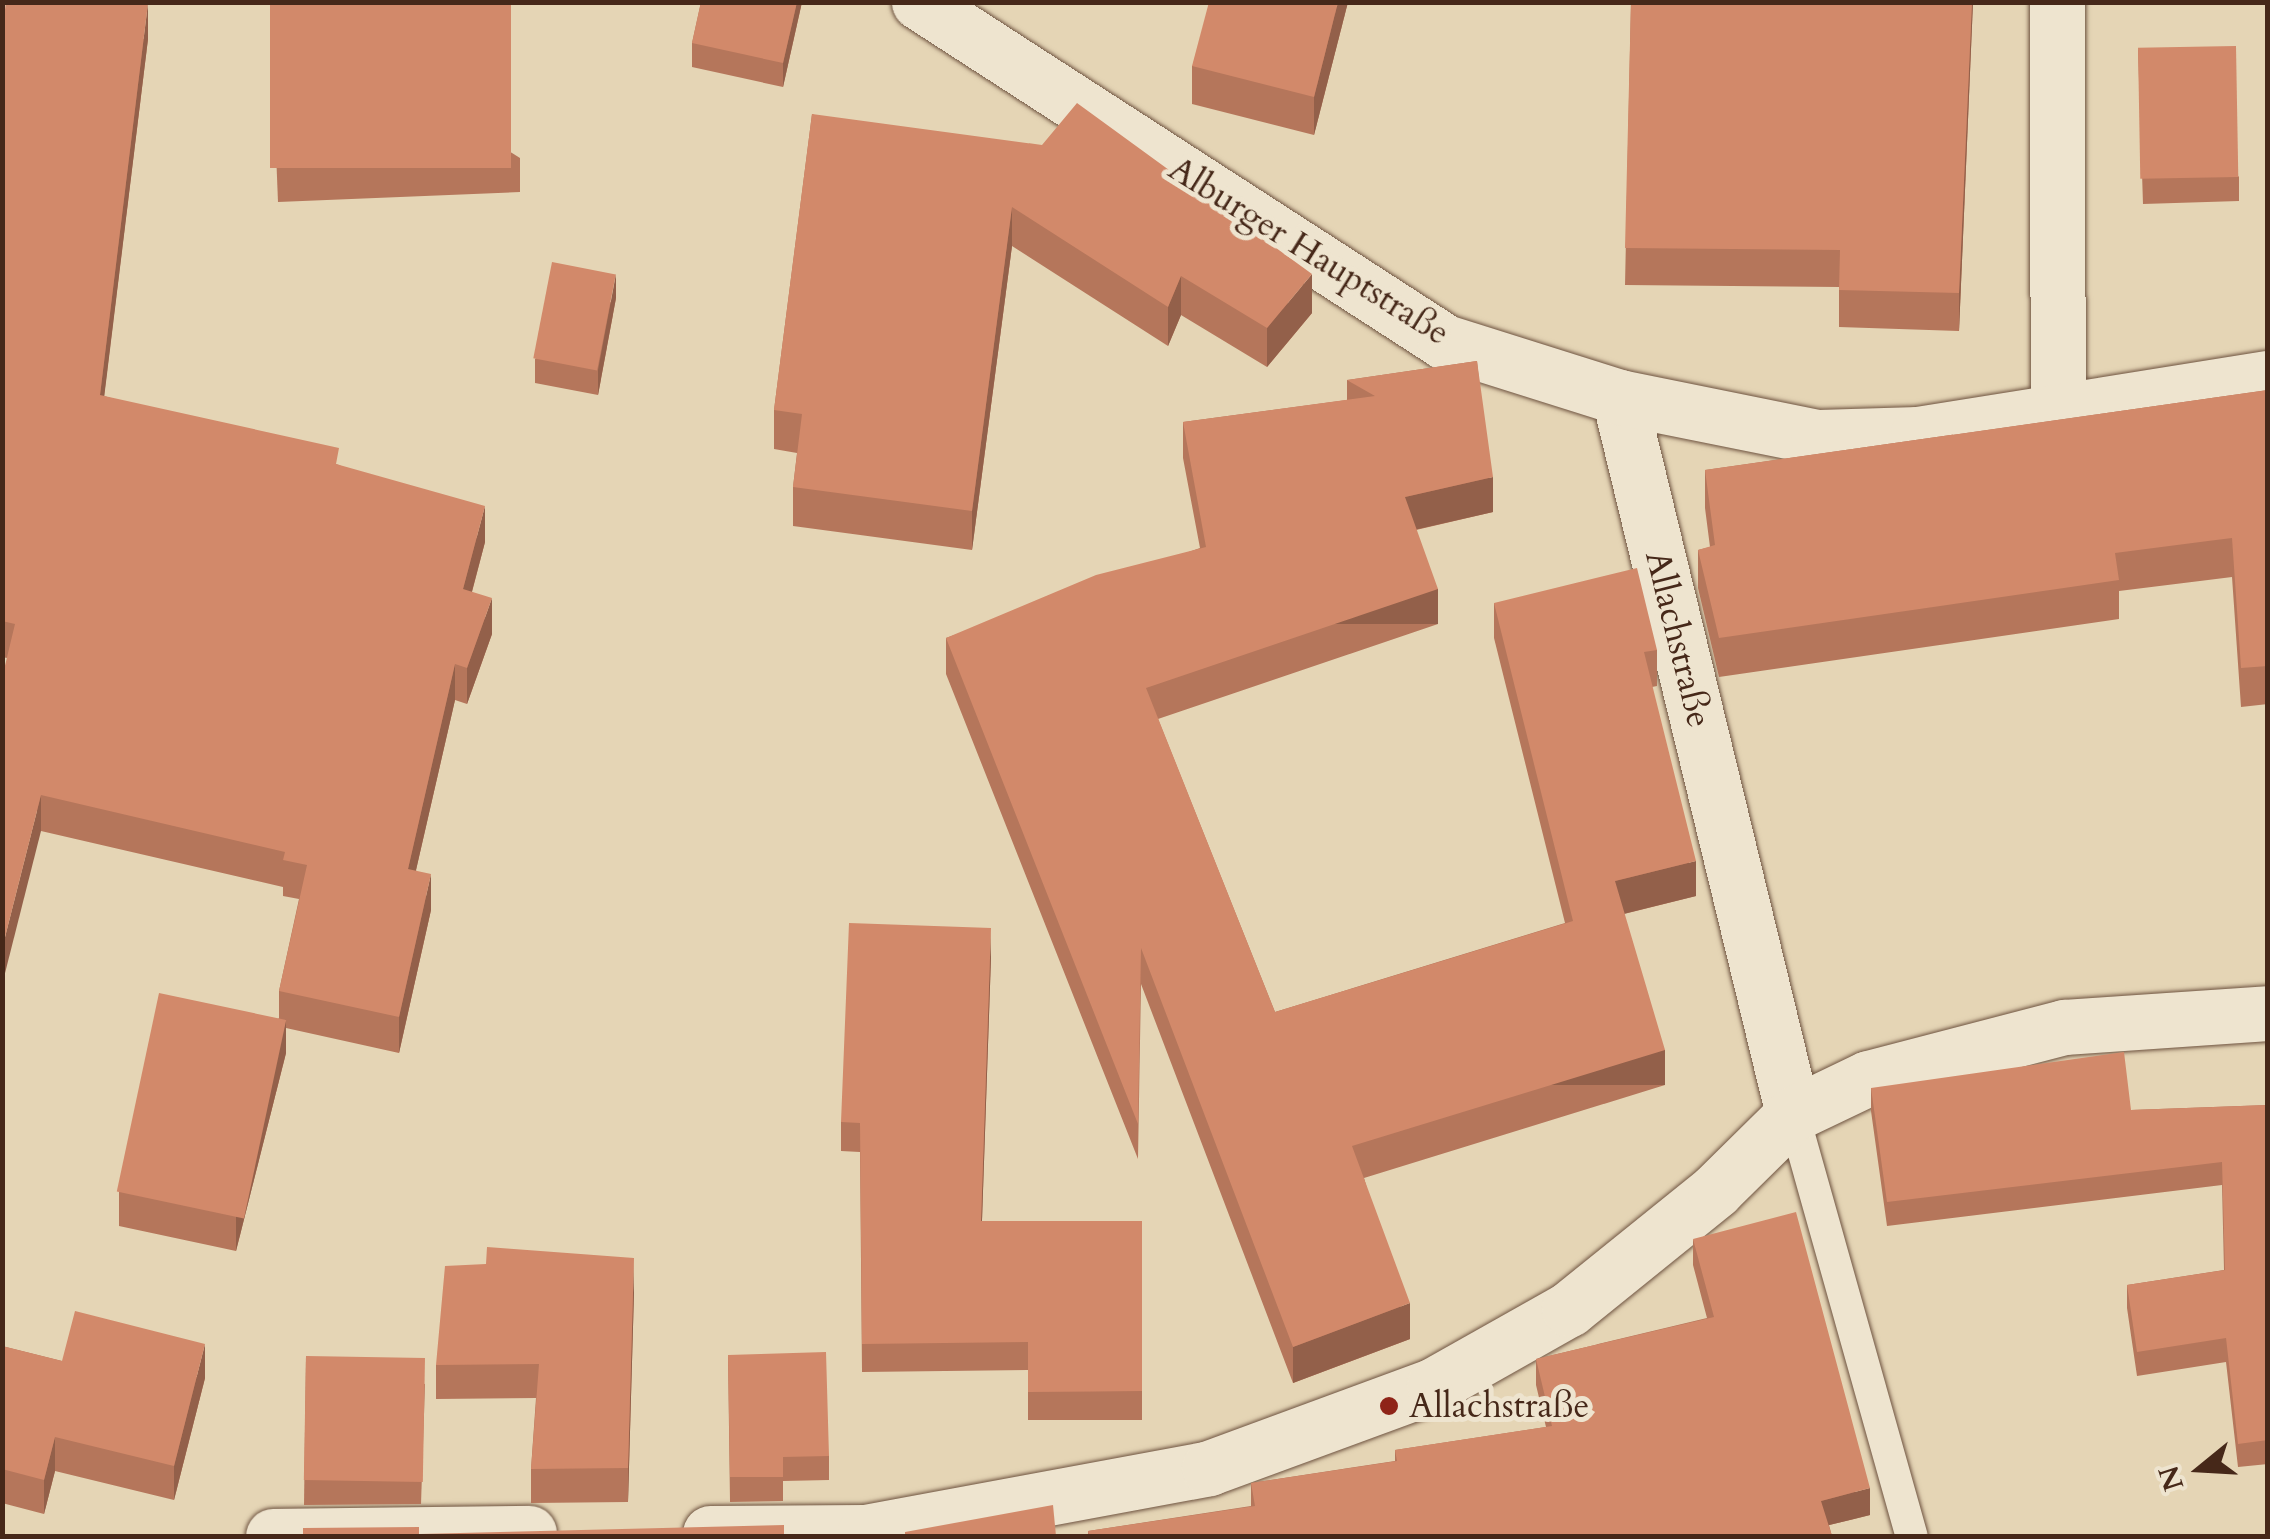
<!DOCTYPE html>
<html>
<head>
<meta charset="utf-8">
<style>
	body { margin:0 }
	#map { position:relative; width:2270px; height:1539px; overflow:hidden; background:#e5d5b5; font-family:Cardo,serif }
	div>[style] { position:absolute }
	.roads { filter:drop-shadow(0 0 2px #6e5340) drop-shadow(0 0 2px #6e5340) }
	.lane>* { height:32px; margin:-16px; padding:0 16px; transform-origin:16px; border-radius:16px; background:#eee4cf }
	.street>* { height:55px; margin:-27.5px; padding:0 27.5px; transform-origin:27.5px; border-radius:27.5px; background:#eee4cf }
	.secondary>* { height:55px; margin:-27.5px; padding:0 27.5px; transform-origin:27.5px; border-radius:27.5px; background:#eee4cf }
	.wall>* { inset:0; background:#b5765b }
	.shaded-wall>* { inset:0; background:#93604a; transform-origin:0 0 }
	.building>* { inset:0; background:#d2896a; transform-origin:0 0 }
	.dots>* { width:28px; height:28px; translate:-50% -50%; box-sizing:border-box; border:5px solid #eee4cf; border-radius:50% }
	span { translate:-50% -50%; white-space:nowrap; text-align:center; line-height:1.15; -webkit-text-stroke:10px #eee4cf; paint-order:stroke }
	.street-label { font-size:35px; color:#462819 }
	.poi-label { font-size:35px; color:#462819 }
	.left { translate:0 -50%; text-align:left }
	.frame { position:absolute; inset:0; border:5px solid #462819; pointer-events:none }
	.north { position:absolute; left:2150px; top:1419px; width:100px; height:100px; -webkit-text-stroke:8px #eee4cf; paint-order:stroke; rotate:252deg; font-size:28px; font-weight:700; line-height:40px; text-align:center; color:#462819 }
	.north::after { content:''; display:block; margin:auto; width:35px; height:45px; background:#462819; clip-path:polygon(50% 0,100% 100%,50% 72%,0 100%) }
</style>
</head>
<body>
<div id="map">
	<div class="roads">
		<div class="lane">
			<div style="left:1793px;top:1114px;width:438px;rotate:74.3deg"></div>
		</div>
		<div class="street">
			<div style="left:2057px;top:2px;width:411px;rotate:89.9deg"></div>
			<div style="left:1619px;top:397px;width:738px;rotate:76.36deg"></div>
			<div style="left:710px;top:1533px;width:155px;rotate:-0.4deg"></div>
			<div style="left:865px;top:1532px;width:350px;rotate:-10.5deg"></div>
			<div style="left:1209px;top:1468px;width:240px;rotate:-20.2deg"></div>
			<div style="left:1434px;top:1385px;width:155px;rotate:-29.4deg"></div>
			<div style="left:1569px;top:1309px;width:188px;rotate:-38.9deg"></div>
			<div style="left:1715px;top:1191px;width:110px;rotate:-44.6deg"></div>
			<div style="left:1793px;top:1114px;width:83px;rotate:-25.6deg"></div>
			<div style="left:1868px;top:1078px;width:203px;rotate:-14.6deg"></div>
			<div style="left:2064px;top:1027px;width:204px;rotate:-3.9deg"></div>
			<div style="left:273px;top:1536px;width:256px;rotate:-0.7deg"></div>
		</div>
		<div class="secondary">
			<div style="left:919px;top:2px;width:626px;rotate:32.88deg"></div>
			<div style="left:1445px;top:342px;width:182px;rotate:17.5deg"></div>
			<div style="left:1619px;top:397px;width:203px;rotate:11.4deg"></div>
			<div style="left:1818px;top:437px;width:100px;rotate:-1.7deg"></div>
			<div style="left:1918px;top:434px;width:354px;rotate:-9.1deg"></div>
		</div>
	</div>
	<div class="wall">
		<div style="clip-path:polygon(270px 2px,520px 158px,520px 192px,278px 202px)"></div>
		<div style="clip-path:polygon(701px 2px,802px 2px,783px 87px,692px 67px,692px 43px)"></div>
		<div style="clip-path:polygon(1348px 2px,1314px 135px,1192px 104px,1192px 66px)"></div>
		<div style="clip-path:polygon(1631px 2px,1973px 2px,1959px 331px,1839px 327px,1839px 287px,1625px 285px)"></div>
		<div style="clip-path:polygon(2px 32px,148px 39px,104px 396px,339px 465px,485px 542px,472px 592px,492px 634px,467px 704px,455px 700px,416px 870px,431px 910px,399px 1053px,286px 1028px,286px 1053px,236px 1251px,119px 1226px,119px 1192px,279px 1018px,279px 991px,299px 899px,283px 896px,283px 887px,41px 831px,7px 658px,2px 657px)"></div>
		<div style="clip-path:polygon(2138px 49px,2239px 177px,2239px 201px,2143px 204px)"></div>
		<div style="clip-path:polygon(812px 114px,1312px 313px,1267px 367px,1181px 315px,1168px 346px,1012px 246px,972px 550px,793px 526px,793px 487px,797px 453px,774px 449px,774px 410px)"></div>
		<div style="clip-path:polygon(616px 298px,598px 395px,535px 383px,535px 359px)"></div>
		<div style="clip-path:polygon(1477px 361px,1493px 512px,1416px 530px,1438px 624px,1158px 719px,1275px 1012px,1565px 923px,1494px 638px,1494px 603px,1657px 650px,1657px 686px,1652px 687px,1696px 896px,1624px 914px,1665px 1085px,1364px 1178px,1410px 1339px,1293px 1383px,1141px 984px,1138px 1159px,946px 674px,946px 638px,1200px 548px,1183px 458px,1183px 422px,1347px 400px,1347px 380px)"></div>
		<div style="clip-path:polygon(2268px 390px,2268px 704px,2241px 707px,2232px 577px,2119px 591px,2119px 619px,1719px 677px,1698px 588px,1698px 550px,1710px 547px,1705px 508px,1705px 470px)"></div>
		<div style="clip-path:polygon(991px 957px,982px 1221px,1142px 1221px,1142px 1420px,1028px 1420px,1028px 1370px,862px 1372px,860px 1152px,841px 1151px,841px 1122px)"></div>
		<div style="clip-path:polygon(1871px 1088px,2131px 1110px,2268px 1105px,2268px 1464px,2238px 1467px,2226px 1362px,2137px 1376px,2127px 1308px,2127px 1285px,2224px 1270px,2222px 1185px,1887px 1226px,1871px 1111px)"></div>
		<div style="clip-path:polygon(1693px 1239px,1870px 1515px,1829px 1525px,1832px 1536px,1088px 1536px,1088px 1531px,1251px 1506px,1251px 1483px,1395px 1461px,1395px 1450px,1546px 1427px,1536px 1385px,1536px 1359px,1707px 1318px,1693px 1265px)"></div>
		<div style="clip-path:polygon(634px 1292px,628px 1502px,531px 1503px,531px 1469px,536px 1398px,436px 1399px,436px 1365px)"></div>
		<div style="clip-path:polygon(2px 1346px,62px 1361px,205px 1378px,174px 1500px,55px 1471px,44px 1514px,2px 1503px)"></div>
		<div style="clip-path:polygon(728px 1355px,829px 1456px,829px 1480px,783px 1481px,783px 1501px,730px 1502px)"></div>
		<div style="clip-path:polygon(306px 1356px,425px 1384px,421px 1504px,304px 1505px)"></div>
	</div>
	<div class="shaded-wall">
		<div style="clip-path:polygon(797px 2px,802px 2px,783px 87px,783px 63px)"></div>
		<div style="clip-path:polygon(1338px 2px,1348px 2px,1314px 135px,1314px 97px)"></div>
		<div style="clip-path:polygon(1972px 2px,1973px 2px,1959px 331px,1959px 293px)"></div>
		<div style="clip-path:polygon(148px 3px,148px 39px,100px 431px,100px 395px)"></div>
		<div style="clip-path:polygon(1012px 207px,1012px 246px,972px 550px,972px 511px)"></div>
		<div style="clip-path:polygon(616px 274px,616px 298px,598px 395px,598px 370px)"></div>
		<div style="clip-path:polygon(1312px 274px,1312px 313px,1267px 367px,1267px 328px)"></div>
		<div style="clip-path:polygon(1181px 276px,1181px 315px,1168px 346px,1168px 307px)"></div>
		<div style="clip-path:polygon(1493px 477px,1493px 512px,1405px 532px,1405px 497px)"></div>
		<div style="clip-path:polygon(485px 506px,485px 542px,463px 625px,463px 589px)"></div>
		<div style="left:1438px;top:589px;width:35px;height:308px;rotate:90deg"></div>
		<div style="clip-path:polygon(492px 598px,492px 634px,467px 704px,467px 668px)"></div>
		<div style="clip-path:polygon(455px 664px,455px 700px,408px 905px,408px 869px)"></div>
		<div style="clip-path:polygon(41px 795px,41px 831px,2px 985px,2px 949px)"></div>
		<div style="clip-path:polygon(1696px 861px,1696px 896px,1615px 916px,1615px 881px)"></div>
		<div style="clip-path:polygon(431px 874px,431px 910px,399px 1053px,399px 1017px)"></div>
		<div style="clip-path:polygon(991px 928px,991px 957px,981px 1249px,981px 1221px)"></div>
		<div style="clip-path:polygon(286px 1019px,286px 1053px,236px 1251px,236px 1217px)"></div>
		<div style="left:1665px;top:1050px;width:35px;height:327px;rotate:90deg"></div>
		<div style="clip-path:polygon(634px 1258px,634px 1292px,628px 1502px,628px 1468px)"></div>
		<div style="clip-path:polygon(1410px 1303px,1410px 1339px,1293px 1383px,1293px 1347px)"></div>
		<div style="clip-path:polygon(205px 1344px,205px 1378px,174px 1500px,174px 1466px)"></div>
		<div style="clip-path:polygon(55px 1437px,55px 1471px,44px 1514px,44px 1480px)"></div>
		<div style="clip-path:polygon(1870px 1488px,1870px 1515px,1821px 1527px,1821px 1501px)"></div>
	</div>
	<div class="building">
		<div style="clip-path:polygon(6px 2px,148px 3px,100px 395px,339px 448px,336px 464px,485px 506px,463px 589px,492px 598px,467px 668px,455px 664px,408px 869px,431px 874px,399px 1017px,279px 991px,307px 865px,283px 860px,285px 852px,41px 795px,2px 949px,2px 678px,15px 624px,2px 621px,2px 32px)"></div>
		<div style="left:270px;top:2px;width:241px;height:166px"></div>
		<div style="clip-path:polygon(701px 2px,797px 2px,783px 63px,692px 43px)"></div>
		<div style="clip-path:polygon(1209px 2px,1338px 2px,1314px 97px,1192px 66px)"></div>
		<div style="clip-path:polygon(1631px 2px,1972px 2px,1959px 293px,1839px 290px,1840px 250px,1625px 248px)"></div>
		<div style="left:2236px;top:46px;width:131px;height:98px;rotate:89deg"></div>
		<div style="clip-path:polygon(1077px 103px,1312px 274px,1267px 328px,1181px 276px,1168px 307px,1012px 207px,972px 511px,793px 487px,802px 414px,774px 410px,812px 114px,1042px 145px)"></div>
		<div style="left:552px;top:262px;width:65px;height:98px;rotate:11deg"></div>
		<div style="clip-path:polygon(1477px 361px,1493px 477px,1405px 497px,1438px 589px,1146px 688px,1275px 1012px,1573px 921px,1494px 603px,1637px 568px,1657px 650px,1644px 652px,1696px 861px,1615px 881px,1665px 1050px,1352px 1146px,1410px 1303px,1293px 1347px,1141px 948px,1138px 1124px,946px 638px,1096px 575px,1206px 547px,1183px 422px,1375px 396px,1347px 380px)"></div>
		<div style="clip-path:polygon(2268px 390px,2268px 666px,2241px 668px,2232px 538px,2115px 553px,2119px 580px,1719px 638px,1698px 550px,1715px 545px,1705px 470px)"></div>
		<div style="clip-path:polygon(849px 923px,991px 928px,981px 1221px,1142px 1221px,1142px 1391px,1028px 1392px,1028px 1342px,862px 1344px,860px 1123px,841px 1122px)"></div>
		<div style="left:159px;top:993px;width:130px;height:203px;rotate:12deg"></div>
		<div style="clip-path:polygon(2124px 1052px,2131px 1110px,2268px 1105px,2268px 1440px,2238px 1444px,2226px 1338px,2137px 1352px,2127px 1285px,2225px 1270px,2222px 1162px,1887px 1202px,1871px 1088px)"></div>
		<div style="clip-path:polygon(1796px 1212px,1870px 1488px,1821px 1501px,1832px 1536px,1089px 1536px,1088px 1531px,1255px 1506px,1251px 1483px,1397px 1461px,1395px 1450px,1552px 1426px,1536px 1359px,1714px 1317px,1693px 1239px)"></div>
		<div style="clip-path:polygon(487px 1247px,634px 1258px,628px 1468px,531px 1469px,539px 1364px,436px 1365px,445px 1266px,486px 1264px)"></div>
		<div style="clip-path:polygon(75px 1311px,205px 1344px,174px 1466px,55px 1437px,44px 1480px,2px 1469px,2px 1346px,62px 1361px)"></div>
		<div style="clip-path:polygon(826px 1352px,829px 1456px,783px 1457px,783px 1477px,730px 1477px,728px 1355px)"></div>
		<div style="left:306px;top:1356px;width:119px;height:124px;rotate:1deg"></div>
		<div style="clip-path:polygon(1053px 1505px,1056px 1536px,905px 1536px,905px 1532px)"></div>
		<div style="clip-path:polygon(784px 1525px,784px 1536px,303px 1536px,303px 1528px,419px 1527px,419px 1534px)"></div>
	</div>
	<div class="dots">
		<div style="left:1389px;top:1406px;background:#8f2418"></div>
	</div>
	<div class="street-label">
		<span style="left:1309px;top:251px;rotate:32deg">Alburger Hauptstraße</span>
		<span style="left:1678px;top:639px;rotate:76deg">Allachstraße</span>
	</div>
	<div class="poi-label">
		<span class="left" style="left:1409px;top:1406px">Allachstraße</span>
	</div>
	<div class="frame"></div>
	<div class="north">N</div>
</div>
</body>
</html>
